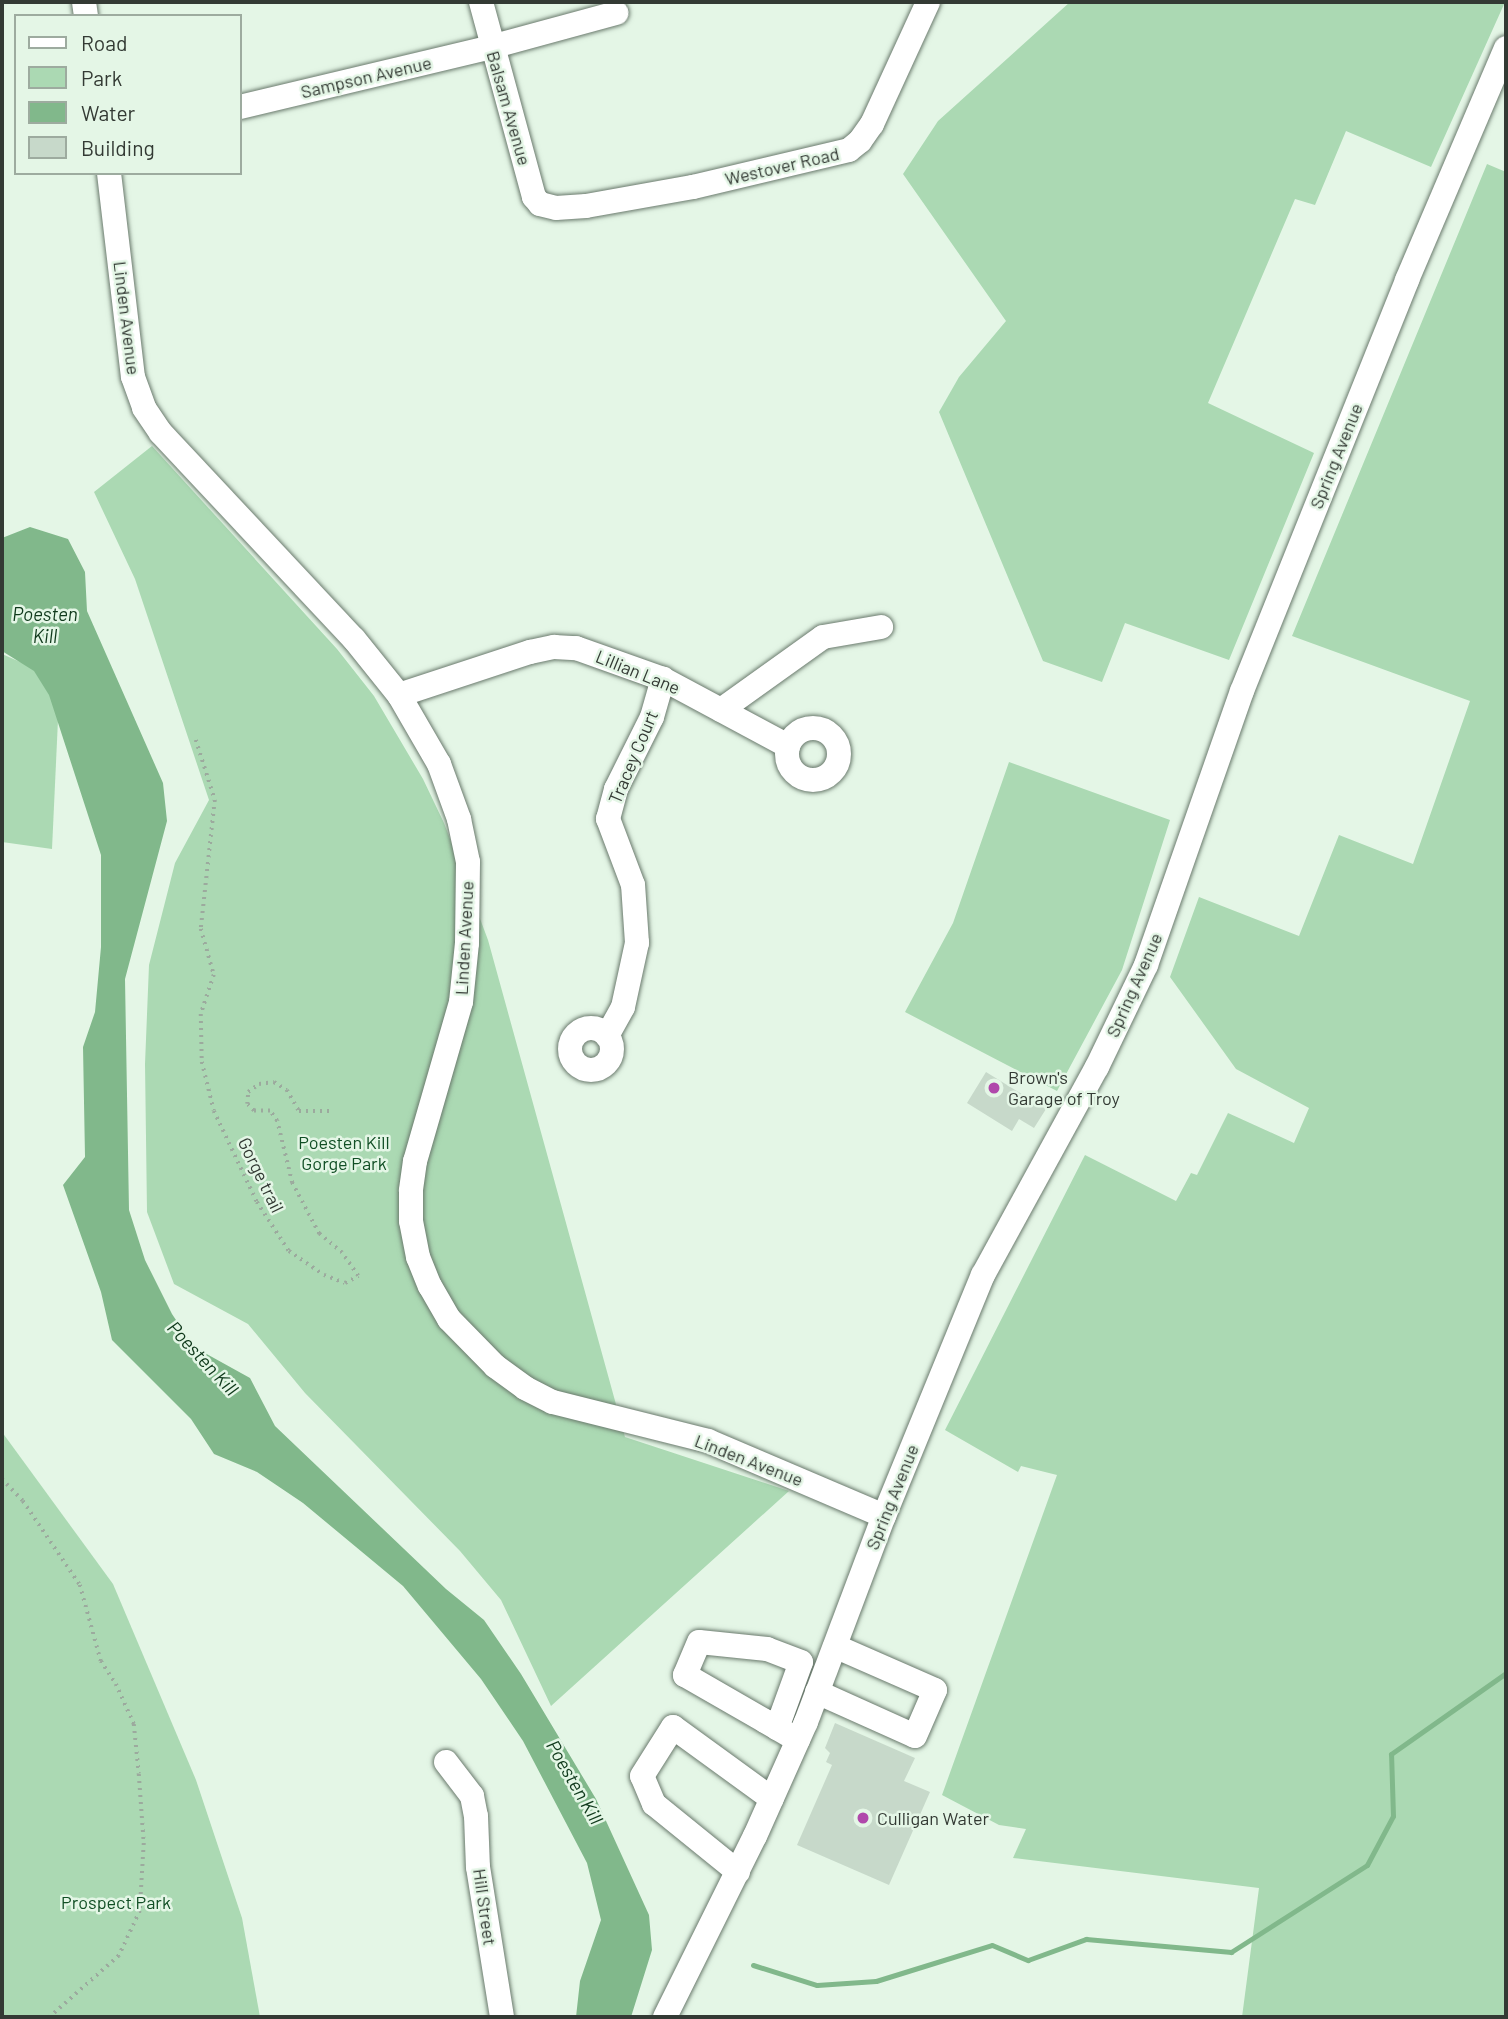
<!DOCTYPE html>
<html>
<head>
<meta charset="utf-8">
<style>
	body { margin:0 }
	#map { position:relative; width:1508px; height:2019px; overflow:hidden; background:#e4f6e6; font-family:Barlow,sans-serif }
	div>[style] { position:absolute }
	.green>* { inset:0; background:#abd9b3 }
	.water>* { inset:0; background:#81b88b }
	.stream>* { height:5px; margin:-2.5px; padding:0 2.5px; transform-origin:2.5px; border-radius:2.5px; background:#81b88b }
	.building>* { inset:0; background:#c7d9ca }
	.path>* { height:3.5px; margin-top:-1.75px; transform-origin:0; background:repeating-linear-gradient(90deg,#9caa9e 0 2px,transparent 0 7px) }
	.roads { filter:drop-shadow(0 0 2px #6a7a6d) drop-shadow(0 0 2px #6a7a6d) }
	.minor>* { height:24px; margin:-12px; padding:0 12px; transform-origin:12px; border-radius:12px; background:#fff }
	.minor>.ring { margin:-12px; padding:0; box-sizing:content-box; background:none; border:24px solid #fff; border-radius:50% }
	.dots>* { width:19px; height:19px; translate:-50% -50%; box-sizing:border-box; border:4px solid #e4f6e6; border-radius:50% }
	span { translate:-50% -50%; white-space:nowrap; text-align:center; line-height:1.15; -webkit-text-stroke:5px #e4f6e6; paint-order:stroke }
	.street-label { font-size:18px; color:#333a34 }
	.poi-label { font-size:18px; color:#333a34 }
	.left { translate:0 -50%; text-align:left }
	.park-label { font-size:18px; color:#114f25 }
	.water-label { font-size:19px; color:#0f391b; font-style:italic }
	.frame { position:absolute; inset:0; border:4px solid #333a34; pointer-events:none }
	.legend { position:absolute; left:14px; top:14px; width:228px; height:161px; box-sizing:border-box; background:#e4f6e6; border:2px solid #9dab9f; margin:0; padding:9px 12px; list-style:none; font-size:21px; color:#333a34 }
	.legend li { display:flex; align-items:center; gap:14px; height:35px }
	.legend b { width:35px; border:2px solid #9dab9f }
</style>
</head>
<body>
<div id="map">
	<div class="green">
		<div style="clip-path:polygon(1070px 2px,1505px 2px,1431px 167px,1346px 131px,1315px 205px,1295px 199px,1208px 403px,1314px 453px,1229px 660px,1125px 623px,1102px 682px,1043px 661px,939px 412px,959px 377px,1006px 321px,903px 174px,938px 121px)"></div>
		<div style="clip-path:polygon(1487px 164px,1506px 172px,1506px 2017px,1242px 2017px,1259px 1888px,1013px 1858px,1026px 1829px,999px 1825px,942px 1795px,1057px 1475px,1021px 1466px,1018px 1472px,945px 1430px,1085px 1155px,1176px 1201px,1191px 1173px,1197px 1175px,1228px 1113px,1294px 1143px,1309px 1108px,1236px 1069px,1170px 977px,1199px 897px,1299px 936px,1339px 835px,1413px 864px,1470px 701px,1292px 636px)"></div>
		<div style="clip-path:polygon(152px 446px,337px 649px,374px 696px,423px 779px,444px 823px,488px 940px,625px 1437px,789px 1491px,551px 1706px,501px 1600px,460px 1551px,305px 1393px,248px 1324px,174px 1284px,147px 1212px,145px 1064px,149px 965px,175px 863px,209px 800px,135px 579px,94px 492px)"></div>
		<div style="clip-path:polygon(2px 654px,57px 678px,59px 698px,52px 849px,2px 842px)"></div>
		<div style="clip-path:polygon(1009px 762px,1170px 820px,1122px 970px,1057px 1091px,905px 1012px,953px 923px)"></div>
		<div style="clip-path:polygon(2px 1432px,113px 1584px,196px 1780px,242px 1918px,260px 2017px,2px 2017px)"></div>
	</div>
	<div class="water">
		<div style="clip-path:polygon(30px 527px,68px 539px,85px 572px,87px 611px,163px 783px,167px 821px,125px 979px,129px 1210px,145px 1260px,172px 1314px,194px 1347px,250px 1378px,275px 1426px,446px 1589px,484px 1620px,521px 1674px,596px 1799px,649px 1915px,652px 1950px,631px 2017px,576px 2017px,580px 1981px,601px 1920px,587px 1863px,523px 1741px,481px 1679px,403px 1586px,303px 1503px,257px 1472px,214px 1454px,191px 1419px,112px 1340px,101px 1292px,63px 1185px,85px 1157px,83px 1047px,95px 1012px,101px 947px,101px 855px,49px 695px,34px 671px,2px 651px,2px 538px)"></div>
	</div>
	<div class="stream">
		<div style="left:753px;top:1965px;width:67px;rotate:17.4deg"></div>
		<div style="left:817px;top:1985px;width:59px;rotate:-3.9deg"></div>
		<div style="left:876px;top:1981px;width:121px;rotate:-17.2deg"></div>
		<div style="left:992px;top:1945px;width:39px;rotate:23deg"></div>
		<div style="left:1028px;top:1960px;width:62px;rotate:-19.9deg"></div>
		<div style="left:1086px;top:1939px;width:146px;rotate:5.1deg"></div>
		<div style="left:1231px;top:1952px;width:161px;rotate:-32.6deg"></div>
		<div style="left:1367px;top:1865px;width:55px;rotate:-62deg"></div>
		<div style="left:1393px;top:1816px;width:62px;rotate:-91.8deg"></div>
		<div style="left:1391px;top:1754px;width:141px;rotate:-35.2deg"></div>
	</div>
	<div class="building">
		<div style="clip-path:polygon(986px 1072px,1046px 1109px,1034px 1128px,1019px 1119px,1012px 1131px,967px 1103px)"></div>
		<div style="clip-path:polygon(835px 1723px,915px 1758px,904px 1781px,930px 1792px,889px 1885px,797px 1845px,832px 1765px,826px 1762px,830px 1753px,825px 1748px)"></div>
	</div>
	<div class="path">
		<div style="left:196px;top:740px;width:63px;rotate:72.4deg"></div>
		<div style="left:215px;top:800px;width:130px;rotate:96.2deg"></div>
		<div style="left:201px;top:929px;width:48px;rotate:74.2deg"></div>
		<div style="left:214px;top:975px;width:41px;rotate:108.4deg"></div>
		<div style="left:201px;top:1014px;width:48px;rotate:88.8deg"></div>
		<div style="left:202px;top:1062px;width:50px;rotate:76.2deg"></div>
		<div style="left:214px;top:1111px;width:101px;rotate:64.7deg"></div>
		<div style="left:257px;top:1202px;width:59px;rotate:56.9deg"></div>
		<div style="left:289px;top:1251px;width:42px;rotate:34.4deg"></div>
		<div style="left:324px;top:1275px;width:22px;rotate:21deg"></div>
		<div style="left:345px;top:1283px;width:15px;rotate:-28deg"></div>
		<div style="left:358px;top:1276px;width:28px;rotate:-125deg"></div>
		<div style="left:342px;top:1253px;width:30px;rotate:-140deg"></div>
		<div style="left:319px;top:1234px;width:58px;rotate:-117.9deg"></div>
		<div style="left:292px;top:1183px;width:64px;rotate:-103.6deg"></div>
		<div style="left:277px;top:1121px;width:12px;rotate:-125deg"></div>
		<div style="left:270px;top:1111px;width:16px;rotate:180deg"></div>
		<div style="left:254px;top:1111px;width:10px;rotate:-135deg"></div>
		<div style="left:247px;top:1104px;width:12px;rotate:-85deg"></div>
		<div style="left:248px;top:1092px;width:14px;rotate:-36deg"></div>
		<div style="left:259px;top:1084px;width:15px;rotate:-8deg"></div>
		<div style="left:274px;top:1082px;width:15px;rotate:32deg"></div>
		<div style="left:287px;top:1090px;width:24px;rotate:60deg"></div>
		<div style="left:299px;top:1111px;width:30px"></div>
		<div style="left:2px;top:1479px;width:30px;rotate:46deg"></div>
		<div style="left:23px;top:1501px;width:102px;rotate:55.8deg"></div>
		<div style="left:80px;top:1585px;width:79px;rotate:74.6deg"></div>
		<div style="left:101px;top:1661px;width:27px;rotate:57deg"></div>
		<div style="left:116px;top:1684px;width:44px;rotate:65.8deg"></div>
		<div style="left:134px;top:1724px;width:50px;rotate:84.3deg"></div>
		<div style="left:139px;top:1774px;width:69px;rotate:85.9deg"></div>
		<div style="left:144px;top:1843px;width:68px;rotate:93.4deg"></div>
		<div style="left:140px;top:1911px;width:50px;rotate:115deg"></div>
		<div style="left:119px;top:1956px;width:92px;rotate:138.5deg"></div>
	</div>
	<div class="roads">
		<div class="minor">
			<div style="left:84px;top:2px;width:14px;rotate:82deg"></div>
			<div style="left:481px;top:2px;width:202px;rotate:74.8deg"></div>
			<div style="left:534px;top:197px;width:9px;rotate:49deg"></div>
			<div style="left:540px;top:204px;width:16px;rotate:14deg"></div>
			<div style="left:556px;top:208px;width:30px;rotate:-4deg"></div>
			<div style="left:586px;top:206px;width:109px;rotate:-10.1deg"></div>
			<div style="left:693px;top:187px;width:160px;rotate:-13.3deg"></div>
			<div style="left:849px;top:150px;width:14px;rotate:-39deg"></div>
			<div style="left:860px;top:141px;width:21px;rotate:-55deg"></div>
			<div style="left:872px;top:124px;width:134px;rotate:-65.3deg"></div>
			<div style="left:240px;top:107px;width:258px;rotate:-13.4deg"></div>
			<div style="left:491px;top:47px;width:130px;rotate:-15.2deg"></div>
			<div style="left:109px;top:173px;width:205px;rotate:83.3deg"></div>
			<div style="left:133px;top:377px;width:33px;rotate:70deg"></div>
			<div style="left:144px;top:408px;width:30px;rotate:56deg"></div>
			<div style="left:161px;top:433px;width:282px;rotate:46.9deg"></div>
			<div style="left:354px;top:639px;width:72px;rotate:51.2deg"></div>
			<div style="left:399px;top:695px;width:80px;rotate:59.9deg"></div>
			<div style="left:439px;top:764px;width:59px;rotate:70deg"></div>
			<div style="left:459px;top:819px;width:44px;rotate:78.2deg"></div>
			<div style="left:468px;top:862px;width:81px;rotate:90.7deg"></div>
			<div style="left:467px;top:943px;width:59px;rotate:95.8deg"></div>
			<div style="left:461px;top:1002px;width:166px;rotate:106.1deg"></div>
			<div style="left:415px;top:1161px;width:30px;rotate:98deg"></div>
			<div style="left:411px;top:1191px;width:30px;rotate:90deg"></div>
			<div style="left:411px;top:1221px;width:37px;rotate:79deg"></div>
			<div style="left:418px;top:1257px;width:31px;rotate:68deg"></div>
			<div style="left:430px;top:1286px;width:38px;rotate:60deg"></div>
			<div style="left:449px;top:1319px;width:66px;rotate:45.6deg"></div>
			<div style="left:495px;top:1366px;width:37px;rotate:36deg"></div>
			<div style="left:525px;top:1388px;width:31px;rotate:27deg"></div>
			<div style="left:553px;top:1402px;width:160px;rotate:14.1deg"></div>
			<div style="left:708px;top:1441px;width:191px;rotate:23.1deg"></div>
			<div style="left:399px;top:695px;width:138px;rotate:-18.2deg"></div>
			<div style="left:530px;top:652px;width:25px;rotate:-12deg"></div>
			<div style="left:554px;top:647px;width:22px;rotate:3deg"></div>
			<div style="left:576px;top:648px;width:92px;rotate:19.6deg"></div>
			<div style="left:663px;top:679px;width:142px;rotate:28.2deg"></div>
			<div style="left:721px;top:710px;width:125px;rotate:-35.6deg"></div>
			<div style="left:823px;top:637px;width:59px;rotate:-9.8deg"></div>
			<div class="ring" style="left:787px;top:728px;width:28px;height:28px"></div>
			<div class="ring" style="left:570px;top:1028px;width:18px;height:18px"></div>
			<div style="left:607px;top:1036px;width:33px;rotate:-61deg"></div>
			<div style="left:623px;top:1007px;width:66px;rotate:-77.7deg"></div>
			<div style="left:637px;top:943px;width:58px;rotate:-93.9deg"></div>
			<div style="left:633px;top:885px;width:71px;rotate:-110.7deg"></div>
			<div style="left:608px;top:819px;width:31px;rotate:-75deg"></div>
			<div style="left:616px;top:789px;width:80px;rotate:-63.4deg"></div>
			<div style="left:652px;top:717px;width:40px;rotate:-74deg"></div>
			<div style="left:817px;top:1692px;width:107px;rotate:24.2deg"></div>
			<div style="left:915px;top:1736px;width:50px;rotate:-66.5deg"></div>
			<div style="left:935px;top:1690px;width:109px;rotate:-156.3deg"></div>
			<div style="left:777px;top:1728px;width:70px;rotate:-70deg"></div>
			<div style="left:801px;top:1662px;width:36px;rotate:-159deg"></div>
			<div style="left:767px;top:1649px;width:68px;rotate:-174.1deg"></div>
			<div style="left:699px;top:1642px;width:36px;rotate:113deg"></div>
			<div style="left:685px;top:1675px;width:92px;rotate:29.9deg"></div>
			<div style="left:765px;top:1721px;width:14px;rotate:30deg"></div>
			<div style="left:777px;top:1728px;width:24px;rotate:30deg"></div>
			<div style="left:446px;top:1762px;width:43px;rotate:52.6deg"></div>
			<div style="left:472px;top:1796px;width:20px;rotate:79deg"></div>
			<div style="left:476px;top:1816px;width:51px;rotate:87.8deg"></div>
			<div style="left:478px;top:1867px;width:152px;rotate:80.9deg"></div>
			<div style="left:738px;top:1872px;width:108px;rotate:-141deg"></div>
			<div style="left:654px;top:1804px;width:30px;rotate:-113deg"></div>
			<div style="left:642px;top:1776px;width:58px;rotate:-57.7deg"></div>
			<div style="left:673px;top:1727px;width:122px;rotate:36deg"></div>
			<div style="left:665px;top:2017px;width:202px;rotate:-63.6deg"></div>
			<div style="left:755px;top:1836px;width:125px;rotate:-65.9deg"></div>
			<div style="left:806px;top:1722px;width:220px;rotate:-69.3deg"></div>
			<div style="left:884px;top:1516px;width:261px;rotate:-67.7deg"></div>
			<div style="left:983px;top:1275px;width:237px;rotate:-61.3deg"></div>
			<div style="left:1097px;top:1067px;width:113px;rotate:-64.3deg"></div>
			<div style="left:1146px;top:965px;width:290px;rotate:-70.7deg"></div>
			<div style="left:1242px;top:691px;width:443px;rotate:-68.1deg"></div>
			<div style="left:1407px;top:280px;width:252px;rotate:-66.9deg"></div>
		</div>
	</div>
	<div class="dots">
		<div style="left:994px;top:1088px;background:#b048ab"></div>
		<div style="left:863px;top:1818px;background:#b048ab"></div>
	</div>
	<div class="street-label">
		<span style="left:366px;top:77px;rotate:-13deg">Sampson Avenue</span>
		<span style="left:509px;top:108px;rotate:74deg">Balsam Avenue</span>
		<span style="left:782px;top:166px;rotate:-13deg">Westover Road</span>
		<span style="left:127px;top:318px;rotate:83deg">Linden Avenue</span>
		<span style="left:1336px;top:456px;rotate:-68deg">Spring Avenue</span>
		<span style="left:638px;top:672px;rotate:22deg">Lillian Lane</span>
		<span style="left:633px;top:757px;rotate:-67deg">Tracey Court</span>
		<span style="left:464px;top:938px;rotate:-87deg">Linden Avenue</span>
		<span style="left:1134px;top:985px;rotate:-66deg">Spring Avenue</span>
		<span style="left:261px;top:1175px;rotate:64deg">Gorge trail</span>
		<span style="left:749px;top:1460px;rotate:21deg">Linden Avenue</span>
		<span style="left:892px;top:1497px;rotate:-68deg">Spring Avenue</span>
		<span style="left:485px;top:1907px;rotate:82deg">Hill Street</span>
	</div>
	<div class="poi-label">
		<span class="left" style="left:1008px;top:1088px">Brown's<br>Garage of Troy</span>
		<span class="left" style="left:877px;top:1818px">Culligan Water</span>
	</div>
	<div class="park-label">
		<span style="left:344px;top:1153px">Poesten Kill<br>Gorge Park</span>
		<span style="left:116px;top:1902px">Prospect Park</span>
	</div>
	<div class="water-label">
		<span style="left:45px;top:625px">Poesten<br>Kill</span>
		<span style="left:203px;top:1358px;rotate:47deg">Poesten Kill</span>
		<span style="left:575px;top:1782px;rotate:60deg">Poesten Kill</span>
	</div>
	<div class="frame"></div>
	<ul class="legend">
	<li><b style="height:9px;background:#fff"></b>Road</li>
	<li><b style="height:19px;background:#abd9b3"></b>Park</li>
	<li><b style="height:19px;background:#81b88b"></b>Water</li>
	<li><b style="height:19px;background:#c7d9ca"></b>Building</li>
	</ul>
</div>
</body>
</html>
